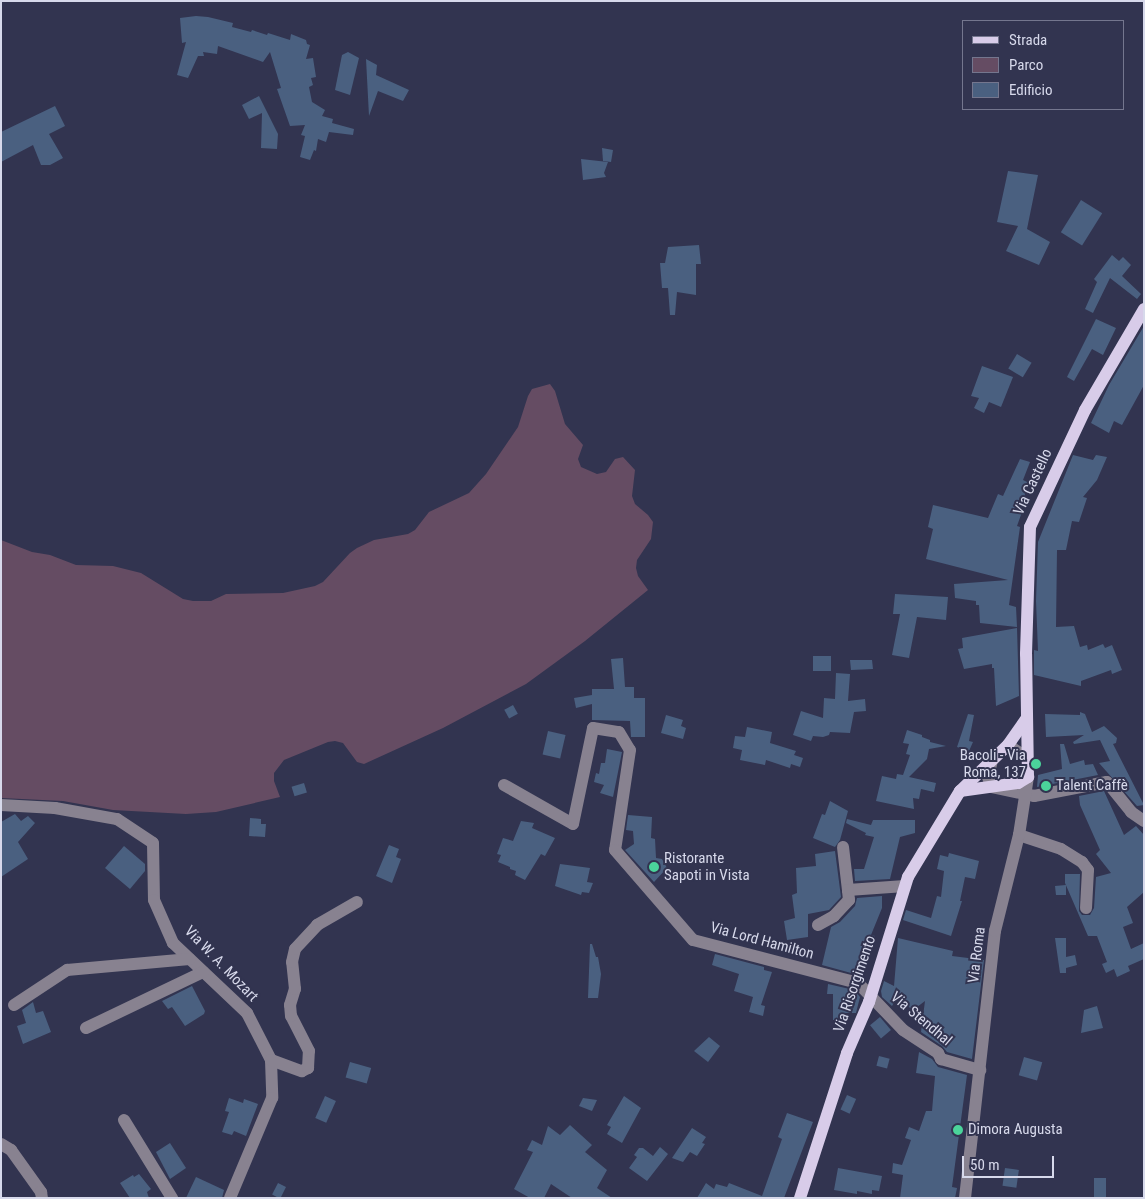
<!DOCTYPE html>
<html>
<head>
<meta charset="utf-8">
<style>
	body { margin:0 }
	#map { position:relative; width:1145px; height:1199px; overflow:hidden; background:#323450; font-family:"Roboto Condensed",sans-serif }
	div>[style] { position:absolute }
	.green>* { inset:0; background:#654c63 }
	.building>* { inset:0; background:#4a6080; transform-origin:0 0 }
	.minor>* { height:12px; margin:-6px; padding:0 6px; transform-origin:6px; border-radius:6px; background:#888290 }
	.major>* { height:12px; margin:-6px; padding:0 6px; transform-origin:6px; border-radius:6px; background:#d8cce9 }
	.dots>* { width:14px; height:14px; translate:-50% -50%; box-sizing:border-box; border:2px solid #323450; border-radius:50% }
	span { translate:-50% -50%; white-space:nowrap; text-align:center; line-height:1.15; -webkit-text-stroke:4px #323450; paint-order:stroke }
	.street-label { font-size:15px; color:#d7d9eb }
	.poi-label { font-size:15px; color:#d7d9eb }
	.right { translate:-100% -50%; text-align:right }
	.left { translate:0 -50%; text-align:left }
	.frame { position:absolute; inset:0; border:2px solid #d7d9eb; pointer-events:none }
	.legend { position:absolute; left:962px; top:20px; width:162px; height:90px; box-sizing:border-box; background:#323450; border:1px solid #74768e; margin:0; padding:6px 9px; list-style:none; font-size:15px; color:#d7d9eb }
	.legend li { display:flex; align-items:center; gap:10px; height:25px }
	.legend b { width:25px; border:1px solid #74768e }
	.scale { position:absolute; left:962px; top:1156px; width:92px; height:22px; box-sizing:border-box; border:2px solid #d7d9eb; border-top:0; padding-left:6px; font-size:15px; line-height:18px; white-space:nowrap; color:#d7d9eb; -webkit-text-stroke:4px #323450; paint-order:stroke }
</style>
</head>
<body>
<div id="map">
	<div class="green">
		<div style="clip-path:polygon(550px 384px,555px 391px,565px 424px,583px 445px,578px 459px,581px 467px,597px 474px,606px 472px,615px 459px,623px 457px,635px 470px,632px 496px,635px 504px,648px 515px,653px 522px,651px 539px,637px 560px,636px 568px,638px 576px,648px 590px,585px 641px,526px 684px,443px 728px,364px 764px,357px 762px,343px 743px,335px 741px,328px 742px,284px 760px,274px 773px,274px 781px,280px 797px,216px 812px,186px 814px,113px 810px,63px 801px,1px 798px,1px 540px,32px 552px,50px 555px,76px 565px,113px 566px,141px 573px,183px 599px,193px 601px,211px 601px,226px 594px,283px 593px,315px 586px,323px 582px,350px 553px,357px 548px,374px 540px,408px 534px,415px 530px,429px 512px,469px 493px,486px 474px,518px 427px,528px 396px,532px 389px)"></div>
	</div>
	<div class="building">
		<div style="clip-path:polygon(196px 16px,208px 17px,233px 23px,232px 27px,251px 32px,252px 30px,267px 35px,268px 33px,290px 40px,291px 34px,306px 40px,307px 44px,310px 45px,306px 59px,313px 58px,316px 77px,311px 78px,313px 85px,309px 87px,312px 102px,325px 110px,322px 116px,333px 119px,332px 123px,354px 129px,353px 135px,329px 132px,326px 142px,318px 139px,316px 151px,314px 150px,310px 160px,300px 157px,305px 136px,301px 135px,305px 125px,290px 126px,277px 89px,281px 88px,270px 52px,263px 62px,218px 46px,217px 54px,203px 52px,204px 56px,198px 56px,188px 78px,177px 75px,186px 42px,182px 43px,180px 18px)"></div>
		<div style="clip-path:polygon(348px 52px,359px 58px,350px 95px,335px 90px,342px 55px)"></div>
		<div style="clip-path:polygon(366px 59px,377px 65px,376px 75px,409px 90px,403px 101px,378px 91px,369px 116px)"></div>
		<div style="clip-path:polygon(259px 96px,278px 134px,277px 149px,261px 148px,262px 113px,249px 119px,242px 105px)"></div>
		<div style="clip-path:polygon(55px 106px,65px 126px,49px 134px,63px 158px,50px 165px,41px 165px,33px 145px,1px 162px,1px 132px)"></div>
		<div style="clip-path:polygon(602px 148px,613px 150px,611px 162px,603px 161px)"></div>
		<div style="clip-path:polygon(581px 159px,608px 162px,604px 173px,606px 177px,583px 180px)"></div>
		<div style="clip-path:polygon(1008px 171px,1038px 175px,1027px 229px,1050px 242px,1039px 265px,1006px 251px,1018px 226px,997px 222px)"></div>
		<div style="left:1081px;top:200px;width:25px;height:38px;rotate:32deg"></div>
		<div style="clip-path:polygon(699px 245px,701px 264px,696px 264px,696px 295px,677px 292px,675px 315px,670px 315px,668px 288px,662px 288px,660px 263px,665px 263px,668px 247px)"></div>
		<div style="clip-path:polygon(1112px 255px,1119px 261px,1123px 257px,1131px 265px,1122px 276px,1141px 294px,1137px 299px,1110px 278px,1093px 313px,1085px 309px,1097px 282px,1094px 279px)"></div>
		<div style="clip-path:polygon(1096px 319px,1116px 328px,1103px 355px,1092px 349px,1074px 381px,1067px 377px)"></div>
		<div style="clip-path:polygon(1144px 326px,1144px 385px,1122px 425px,1114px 421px,1109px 433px,1091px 423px,1109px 385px)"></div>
		<div style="left:1017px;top:354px;width:17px;height:17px;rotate:31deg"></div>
		<div style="clip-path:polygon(982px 366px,1013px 377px,1001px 407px,989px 402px,984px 413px,974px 408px,979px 398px,971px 396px)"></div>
		<div style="clip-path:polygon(1073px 455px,1093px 460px,1096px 455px,1107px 457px,1097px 480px,1083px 497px,1087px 498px,1079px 522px,1072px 521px,1066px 550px,1057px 550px,1056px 627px,1074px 626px,1080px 647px,1087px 645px,1088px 650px,1103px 644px,1105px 648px,1112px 645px,1122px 670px,1112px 674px,1111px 670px,1081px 681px,1081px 686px,1034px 675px,1034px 650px,1038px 651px,1036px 601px,1038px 542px)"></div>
		<div style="clip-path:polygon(1020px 459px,1030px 462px,1023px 480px,1027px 482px,1022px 512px,1017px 526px,1020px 527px,1009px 605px,1016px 607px,1017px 627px,980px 623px,979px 605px,976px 605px,976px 601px,955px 598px,954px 584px,1008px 580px,926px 559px,933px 529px,928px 527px,933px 505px,988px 518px,998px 494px,1003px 496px)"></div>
		<div style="clip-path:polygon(895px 594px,948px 597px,946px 620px,917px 617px,909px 658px,892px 655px,900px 614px,893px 614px)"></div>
		<div style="clip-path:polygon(1017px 628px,1019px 696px,996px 706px,994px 668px,992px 668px,992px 664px,964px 669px,958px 649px,963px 648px,962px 638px)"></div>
		<div style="left:813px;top:656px;width:18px;height:15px"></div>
		<div style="clip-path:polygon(623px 658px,625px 687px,634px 687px,634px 698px,645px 698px,645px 737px,631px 737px,630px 721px,592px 720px,592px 704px,576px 708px,574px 698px,592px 695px,592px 689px,614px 689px,611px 659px)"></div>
		<div style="clip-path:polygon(850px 660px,872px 660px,873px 669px,851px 670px)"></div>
		<div style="clip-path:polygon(836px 673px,850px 674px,848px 701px,865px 699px,866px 711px,854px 712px,850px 733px,830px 732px,829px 735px,823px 737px,813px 736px,811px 741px,793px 735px,801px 711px,823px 718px,824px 698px,835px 699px)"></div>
		<div style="left:513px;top:705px;width:10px;height:10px;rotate:61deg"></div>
		<div style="clip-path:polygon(1080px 712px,1085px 714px,1092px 732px,1104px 726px,1117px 738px,1116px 743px,1113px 744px,1144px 805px,1137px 806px,1099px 763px,1110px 761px,1100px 740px,1074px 744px,1073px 742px,1084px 735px,1046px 737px,1045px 714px,1080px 715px)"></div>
		<div style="clip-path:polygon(968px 714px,974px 715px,969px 741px,973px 742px,969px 751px,957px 747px)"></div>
		<div style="clip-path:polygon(666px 715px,683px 720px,681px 726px,686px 728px,683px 739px,661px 733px)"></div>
		<div style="clip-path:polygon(747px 727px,772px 732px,770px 743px,796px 751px,794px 755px,803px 758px,800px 767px,791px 764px,790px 768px,766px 760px,765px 765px,740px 760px,742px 750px,733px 748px,735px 736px,745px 737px)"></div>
		<div style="clip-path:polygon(907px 730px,922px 735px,922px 737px,930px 740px,930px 742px,946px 746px,929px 749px,927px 759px,909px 777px,936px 783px,934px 792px,921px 789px,919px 799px,913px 798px,914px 809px,876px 801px,882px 776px,896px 779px,897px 774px,903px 775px,910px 755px,906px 754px,909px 744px,903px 743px)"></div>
		<div style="left:548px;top:731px;width:18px;height:24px;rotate:13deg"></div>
		<div style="clip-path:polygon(1060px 744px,1064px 744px,1070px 764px,1084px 760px,1085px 765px,1093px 764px,1098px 775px,1037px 787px,1038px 775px,1062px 769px)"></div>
		<div style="clip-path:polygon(607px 749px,622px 752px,613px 797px,600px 793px,604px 785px,594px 782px,596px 773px,599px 774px,601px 763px,605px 763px)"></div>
		<div style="left:304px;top:783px;width:10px;height:13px;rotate:73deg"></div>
		<div style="clip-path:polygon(1104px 791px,1124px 835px,1136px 826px,1144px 835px,1144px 892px,1127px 907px,1133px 923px,1123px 927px,1131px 949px,1144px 943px,1144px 959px,1128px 966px,1130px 971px,1117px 977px,1114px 969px,1106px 973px,1102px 964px,1107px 962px,1097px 936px,1088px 936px,1065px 883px,1065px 874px,1080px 874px,1079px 911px,1082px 915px,1090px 915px,1094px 908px,1096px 877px,1111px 873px,1096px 854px,1100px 850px,1080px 805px,1079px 796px)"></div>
		<div style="clip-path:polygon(830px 801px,848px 811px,840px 840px,835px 847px,813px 838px,822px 814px,825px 815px)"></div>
		<div style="clip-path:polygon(15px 814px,21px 821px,28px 816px,35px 823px,18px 842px,28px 859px,1px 877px,1px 822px)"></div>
		<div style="clip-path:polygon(628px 815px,652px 817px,651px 838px,655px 839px,656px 858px,662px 859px,667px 868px,654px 882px,625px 850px,634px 844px,633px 831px,626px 830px)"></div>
		<div style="clip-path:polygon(250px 818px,261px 819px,261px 824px,266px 824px,265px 837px,249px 836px)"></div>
		<div style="clip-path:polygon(847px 819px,871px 825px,873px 820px,915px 820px,915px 833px,900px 837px,890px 879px,855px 881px,854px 869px,864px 869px,874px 837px,865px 835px,866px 833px,846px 823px)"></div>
		<div style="clip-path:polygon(521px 821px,534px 823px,532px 828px,555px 838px,545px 856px,541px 854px,525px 880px,515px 875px,516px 871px,510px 869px,510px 867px,498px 862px,501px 855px,497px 854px,503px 838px,513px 841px)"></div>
		<div style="clip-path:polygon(389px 845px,399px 849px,396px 857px,401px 859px,392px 883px,376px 876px)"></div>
		<div style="clip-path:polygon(124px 846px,145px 864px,145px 871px,130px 889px,105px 868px)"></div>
		<div style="clip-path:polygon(835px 851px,841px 897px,829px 910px,808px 914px,808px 937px,787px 940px,784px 921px,795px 918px,792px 895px,797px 893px,796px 868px,816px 866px,815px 854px)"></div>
		<div style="clip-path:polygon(949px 853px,979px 861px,975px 879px,965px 877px,960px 901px,962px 901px,951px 936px,903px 920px,906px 910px,931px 918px,937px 896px,941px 897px,944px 871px,937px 869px,940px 855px,948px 857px)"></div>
		<div style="clip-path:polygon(560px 864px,590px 868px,587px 882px,593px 883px,589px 893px,582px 892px,581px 895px,555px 886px)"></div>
		<div style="clip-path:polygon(1066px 885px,1066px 895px,1056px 895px,1055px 886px)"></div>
		<div style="clip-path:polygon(882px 896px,882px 908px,871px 935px,875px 936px,862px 976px,822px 965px,831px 927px,840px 922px,855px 906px,857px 898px)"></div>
		<div style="clip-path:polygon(898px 938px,953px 951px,952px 956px,984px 960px,972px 1059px,947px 1052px,942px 1046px,921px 1032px,925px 1001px,913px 1010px,897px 998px,892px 1006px,882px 997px,881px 991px,884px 981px,894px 986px)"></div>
		<div style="clip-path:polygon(1055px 938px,1066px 938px,1066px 957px,1075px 955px,1077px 965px,1066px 968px,1066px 973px,1060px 973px)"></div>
		<div style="clip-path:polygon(590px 944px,592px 944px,596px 957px,598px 957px,601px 974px,598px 998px,588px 998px)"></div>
		<div style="clip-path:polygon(715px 954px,764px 967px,764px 970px,772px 972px,761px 1005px,765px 1006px,763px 1016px,749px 1012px,753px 997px,734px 991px,739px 974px,712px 965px)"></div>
		<div style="clip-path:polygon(828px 984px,854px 990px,860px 997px,856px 1013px,843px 1013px,843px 1020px,833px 1020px,833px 994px,827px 994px)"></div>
		<div style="clip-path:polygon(192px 986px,205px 1011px,204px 1014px,185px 1026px,172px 1007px,168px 1009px,162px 1001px)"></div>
		<div style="clip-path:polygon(33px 1002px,36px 1013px,43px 1011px,51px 1032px,23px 1044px,17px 1026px,26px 1023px,22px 1010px)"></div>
		<div style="clip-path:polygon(1097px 1006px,1103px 1028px,1081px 1033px,1084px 1010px)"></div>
		<div style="left:880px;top:1017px;width:17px;height:13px;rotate:50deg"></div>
		<div style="clip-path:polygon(709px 1037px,720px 1046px,708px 1062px,694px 1051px)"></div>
		<div style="clip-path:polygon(919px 1052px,932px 1059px,938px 1067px,967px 1075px,952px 1187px,957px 1188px,955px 1198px,900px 1198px,903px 1175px,892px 1173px,893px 1163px,902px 1165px,911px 1140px,905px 1138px,909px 1127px,919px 1131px,926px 1111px,932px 1111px,935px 1076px,916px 1073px)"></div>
		<div style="left:879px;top:1056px;width:11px;height:10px;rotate:15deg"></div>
		<div style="left:1024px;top:1057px;width:19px;height:19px;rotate:16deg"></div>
		<div style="left:350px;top:1062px;width:22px;height:16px;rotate:16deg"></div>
		<div style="left:847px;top:1095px;width:10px;height:16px;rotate:24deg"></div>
		<div style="left:325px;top:1096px;width:12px;height:24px;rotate:24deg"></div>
		<div style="clip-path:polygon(624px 1096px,641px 1108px,622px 1143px,607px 1134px,611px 1127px,607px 1125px)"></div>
		<div style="clip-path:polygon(229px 1098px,243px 1103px,244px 1099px,258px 1104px,246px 1136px,234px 1131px,232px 1135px,222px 1132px,229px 1112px,225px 1111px)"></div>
		<div style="clip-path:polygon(583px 1098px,597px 1100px,592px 1111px,579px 1106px)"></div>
		<div style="clip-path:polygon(787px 1113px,813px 1122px,784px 1198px,697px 1198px,706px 1183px,714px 1189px,716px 1184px,727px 1187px,729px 1183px,762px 1196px,782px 1139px,778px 1137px)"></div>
		<div style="clip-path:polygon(570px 1125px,592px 1145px,585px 1152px,607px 1170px,597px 1188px,612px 1198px,572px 1198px,551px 1184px,544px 1198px,530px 1198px,514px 1189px,533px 1152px,527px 1150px,532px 1140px,542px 1145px,548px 1126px,560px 1135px)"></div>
		<div style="clip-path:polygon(692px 1128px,706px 1137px,702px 1143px,705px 1144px,697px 1156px,690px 1152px,683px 1162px,672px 1158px)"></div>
		<div style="clip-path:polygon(170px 1143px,186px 1168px,170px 1179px,156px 1152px)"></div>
		<div style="clip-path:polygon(660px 1147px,668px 1154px,647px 1181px,629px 1168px,637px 1157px,634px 1155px,639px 1148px,643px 1148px,653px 1156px)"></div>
		<div style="clip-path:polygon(838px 1168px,882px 1176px,879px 1191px,872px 1190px,872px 1194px,857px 1191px,857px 1194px,834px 1190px)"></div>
		<div style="left:1005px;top:1168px;width:14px;height:18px;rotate:8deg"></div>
		<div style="clip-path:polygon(139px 1174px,151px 1189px,147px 1192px,149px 1198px,130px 1198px,120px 1183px,133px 1175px,134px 1177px)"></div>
		<div style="clip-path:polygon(196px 1177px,224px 1190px,222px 1198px,186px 1198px)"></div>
		<div style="left:1094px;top:1178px;width:12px;height:20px"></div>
		<div style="left:278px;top:1183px;width:9px;height:13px;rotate:27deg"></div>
	</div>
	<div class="minor">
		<div style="left:1008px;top:745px;width:23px;rotate:34deg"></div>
		<div style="left:992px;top:760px;width:17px;rotate:103deg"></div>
		<div style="left:988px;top:777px;width:10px;rotate:73deg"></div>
		<div style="left:991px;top:787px;width:44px;rotate:11.8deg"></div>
		<div style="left:1034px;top:796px;width:74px;rotate:-10.9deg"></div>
		<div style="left:1107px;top:782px;width:38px;rotate:51deg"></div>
		<div style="left:1131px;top:812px;width:16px;rotate:35deg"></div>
		<div style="left:504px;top:785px;width:79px;rotate:29.5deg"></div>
		<div style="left:573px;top:824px;width:98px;rotate:-78.2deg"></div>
		<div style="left:593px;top:728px;width:26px;rotate:9deg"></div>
		<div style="left:619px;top:732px;width:21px;rotate:59deg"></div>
		<div style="left:630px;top:750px;width:101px;rotate:98.5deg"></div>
		<div style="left:615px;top:850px;width:119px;rotate:49.1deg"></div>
		<div style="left:693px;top:940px;width:171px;rotate:14.6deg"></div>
		<div style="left:858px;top:983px;width:65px;rotate:46.2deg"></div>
		<div style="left:903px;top:1030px;width:42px;rotate:33.3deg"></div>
		<div style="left:938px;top:1053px;width:7px;rotate:63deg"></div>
		<div style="left:941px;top:1059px;width:41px;rotate:15.8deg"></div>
		<div style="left:1px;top:805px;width:54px;rotate:3.2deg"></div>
		<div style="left:55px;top:808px;width:63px;rotate:10.1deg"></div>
		<div style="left:117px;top:819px;width:43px;rotate:33.7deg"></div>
		<div style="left:153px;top:843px;width:57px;rotate:89deg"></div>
		<div style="left:154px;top:900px;width:47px;rotate:66.2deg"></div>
		<div style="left:173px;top:943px;width:102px;rotate:43.4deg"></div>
		<div style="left:247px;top:1013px;width:53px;rotate:62.9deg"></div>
		<div style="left:271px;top:1060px;width:38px;rotate:88deg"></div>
		<div style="left:272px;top:1098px;width:108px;rotate:112.8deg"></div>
		<div style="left:1019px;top:835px;width:44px;rotate:18.4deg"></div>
		<div style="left:1061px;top:849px;width:25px;rotate:32deg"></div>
		<div style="left:1082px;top:862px;width:10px;rotate:53deg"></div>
		<div style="left:1088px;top:870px;width:38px;rotate:93deg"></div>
		<div style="left:843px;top:847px;width:43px;rotate:83.4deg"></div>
		<div style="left:848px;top:890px;width:57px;rotate:-4deg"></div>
		<div style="left:818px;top:925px;width:18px;rotate:-29deg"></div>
		<div style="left:834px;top:916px;width:22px;rotate:-47deg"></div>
		<div style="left:849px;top:900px;width:10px;rotate:-96deg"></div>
		<div style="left:14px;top:1005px;width:64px;rotate:-33.4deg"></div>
		<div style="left:67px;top:970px;width:123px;rotate:-5.1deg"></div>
		<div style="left:86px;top:1028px;width:130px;rotate:-25.6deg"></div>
		<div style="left:271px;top:1060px;width:33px;rotate:20deg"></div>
		<div style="left:302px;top:1071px;width:7px;rotate:-27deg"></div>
		<div style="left:308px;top:1068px;width:17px;rotate:-87deg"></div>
		<div style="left:309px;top:1051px;width:39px;rotate:-117deg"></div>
		<div style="left:291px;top:1016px;width:11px;rotate:-95deg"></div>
		<div style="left:290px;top:1005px;width:17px;rotate:-73deg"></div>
		<div style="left:295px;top:989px;width:27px;rotate:-96deg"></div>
		<div style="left:292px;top:962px;width:13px;rotate:-77deg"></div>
		<div style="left:295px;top:949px;width:33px;rotate:-47deg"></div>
		<div style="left:317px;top:925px;width:46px;rotate:-29.9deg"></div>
		<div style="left:124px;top:1120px;width:92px;rotate:58.4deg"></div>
		<div style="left:1px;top:1144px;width:12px;rotate:31deg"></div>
		<div style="left:11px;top:1150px;width:52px;rotate:54.5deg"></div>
		<div style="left:41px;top:1192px;width:6px;rotate:81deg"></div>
		<div style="left:965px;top:1198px;width:269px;rotate:-83.6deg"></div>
		<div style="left:995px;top:931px;width:99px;rotate:-76deg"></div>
		<div style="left:1019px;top:835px;width:59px;rotate:-81.2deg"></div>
	</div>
	<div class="major">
		<div style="left:960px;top:791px;width:59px;rotate:-7.9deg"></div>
		<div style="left:1018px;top:783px;width:12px;rotate:-31deg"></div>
		<div style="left:1028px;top:777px;width:123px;rotate:-90.9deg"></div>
		<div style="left:1026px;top:654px;width:127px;rotate:-88.2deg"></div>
		<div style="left:1030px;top:527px;width:129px;rotate:-64.8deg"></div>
		<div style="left:1085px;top:410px;width:117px;rotate:-59.7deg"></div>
		<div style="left:800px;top:1198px;width:152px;rotate:-72deg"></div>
		<div style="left:847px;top:1053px;width:56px;rotate:-66.7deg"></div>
		<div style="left:869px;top:1002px;width:131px;rotate:-72.7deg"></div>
		<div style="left:908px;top:877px;width:100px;rotate:-58.8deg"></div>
		<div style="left:960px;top:791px;width:66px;rotate:-43.8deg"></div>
		<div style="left:1008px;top:745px;width:32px;rotate:-55deg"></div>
	</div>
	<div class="dots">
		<div style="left:1036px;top:764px;background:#4bd49b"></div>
		<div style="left:1046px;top:786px;background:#4bd49b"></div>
		<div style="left:654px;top:867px;background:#4bd49b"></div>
		<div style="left:958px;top:1130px;background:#4bd49b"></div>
	</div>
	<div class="street-label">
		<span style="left:1033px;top:482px;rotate:-65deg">Via Castello</span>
		<span style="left:762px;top:941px;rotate:15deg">Via Lord Hamilton</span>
		<span style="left:977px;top:955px;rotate:-83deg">Via Roma</span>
		<span style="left:221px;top:964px;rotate:46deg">Via W. A. Mozart</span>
		<span style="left:855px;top:984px;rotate:-71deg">Via Risorgimento</span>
		<span style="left:921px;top:1019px;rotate:40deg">Via Stendhal</span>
	</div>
	<div class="poi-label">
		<span class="right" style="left:1026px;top:764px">Bacoli - Via<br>Roma, 137</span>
		<span class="left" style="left:1056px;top:786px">Talent Caffè</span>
		<span class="left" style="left:664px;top:867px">Ristorante<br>Sapoti in Vista</span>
		<span class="left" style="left:968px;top:1130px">Dimora Augusta</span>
	</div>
	<div class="frame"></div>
	<ul class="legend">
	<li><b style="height:6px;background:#d8cce9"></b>Strada</li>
	<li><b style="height:14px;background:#654c63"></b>Parco</li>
	<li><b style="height:14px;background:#4a6080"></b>Edificio</li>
	</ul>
	<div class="scale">50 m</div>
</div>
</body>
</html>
